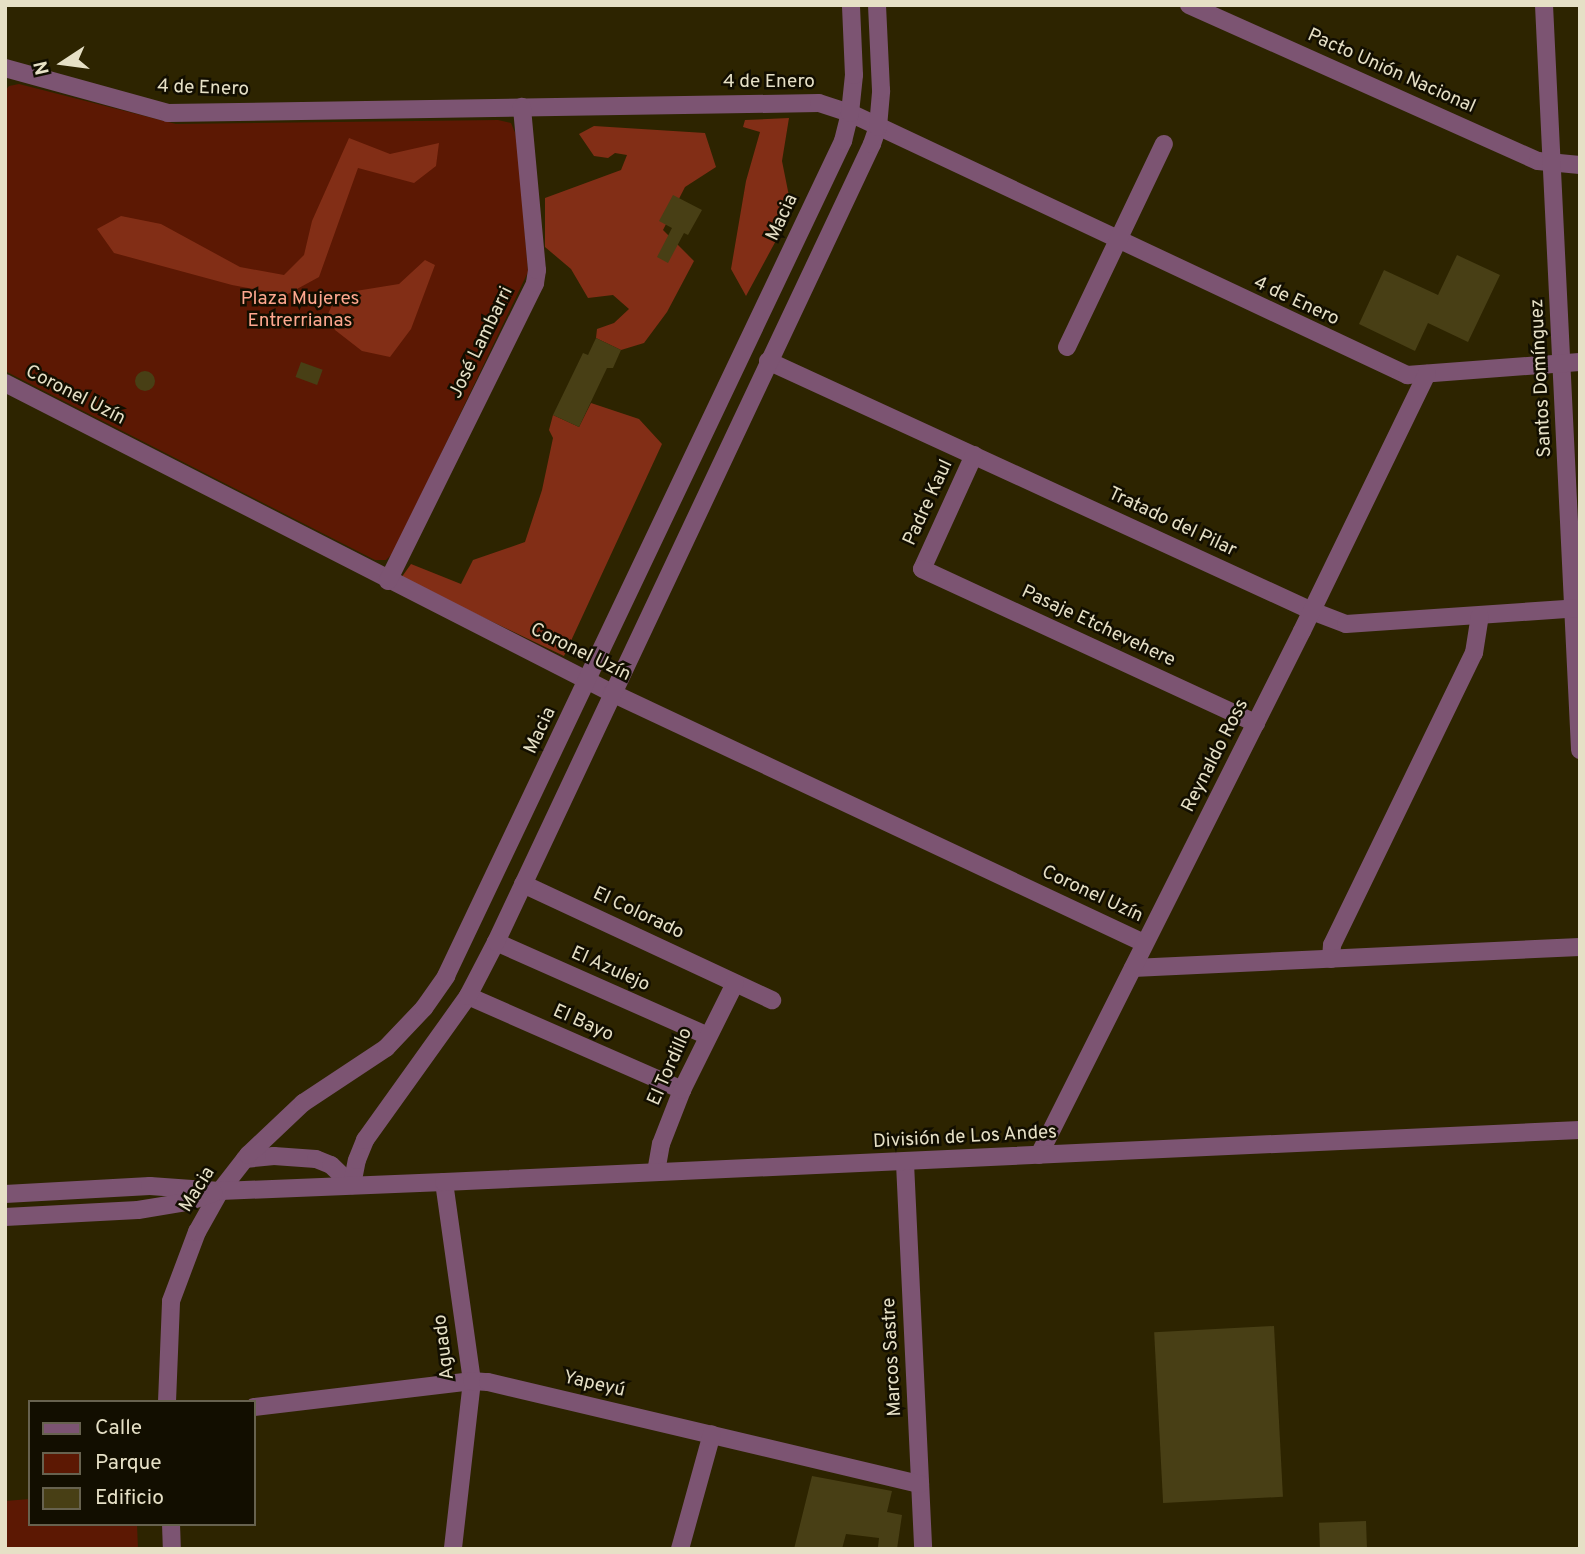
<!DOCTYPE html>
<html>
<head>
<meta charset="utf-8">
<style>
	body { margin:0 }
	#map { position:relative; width:1585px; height:1554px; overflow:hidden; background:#2d2400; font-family:Overpass,sans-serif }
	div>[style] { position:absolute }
	.green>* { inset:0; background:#5c1803 }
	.forest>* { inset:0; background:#822e16 }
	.building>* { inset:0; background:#483f15; transform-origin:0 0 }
	.round { border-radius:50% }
	.minor>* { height:18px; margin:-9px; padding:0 9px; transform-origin:9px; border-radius:9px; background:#7c5472 }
	.tertiary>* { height:18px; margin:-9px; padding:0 9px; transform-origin:9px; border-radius:9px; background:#7c5472 }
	span { translate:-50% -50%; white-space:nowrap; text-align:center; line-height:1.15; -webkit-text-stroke:5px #120e00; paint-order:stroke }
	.street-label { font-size:19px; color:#e6e0c6 }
	.park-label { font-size:19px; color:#fea78e }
	.frame { position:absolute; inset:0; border:7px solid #e6e0c6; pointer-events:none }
	.legend { position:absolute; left:28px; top:1400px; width:228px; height:126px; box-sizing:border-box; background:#120e00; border:2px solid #67624f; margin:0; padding:9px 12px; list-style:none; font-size:21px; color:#e6e0c6 }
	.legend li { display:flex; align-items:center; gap:14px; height:35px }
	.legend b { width:35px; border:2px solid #67624f }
	.north { position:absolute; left:28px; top:28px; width:70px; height:70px; -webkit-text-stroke:5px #120e00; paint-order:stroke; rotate:257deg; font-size:19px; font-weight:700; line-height:28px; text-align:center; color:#e6e0c6 }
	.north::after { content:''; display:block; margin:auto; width:24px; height:32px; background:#e6e0c6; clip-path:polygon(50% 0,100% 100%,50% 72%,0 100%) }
</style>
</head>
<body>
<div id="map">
	<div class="green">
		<div style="clip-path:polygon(19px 84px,176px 124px,498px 120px,511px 123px,517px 137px,528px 272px,394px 552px,386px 560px,375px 560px,5px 371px,5px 91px,9px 86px)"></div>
		<div style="clip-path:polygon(30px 1499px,30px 1524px,137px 1524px,138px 1549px,5px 1549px,5px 1501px)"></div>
	</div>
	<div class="forest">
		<div style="clip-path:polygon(789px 118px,782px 161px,792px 211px,746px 296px,731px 269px,746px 181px,760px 132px,743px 127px,745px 120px)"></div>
		<div style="clip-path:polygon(594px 126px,705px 133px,716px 167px,685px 187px,663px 230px,694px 261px,667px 312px,644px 343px,621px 350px,596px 338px,597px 329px,614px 323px,629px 309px,613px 295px,588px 298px,571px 269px,545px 247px,545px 198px,621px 170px,627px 155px,615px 153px,608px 158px,594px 156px,579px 134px)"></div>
		<div style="clip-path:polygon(349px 138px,390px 154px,439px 143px,436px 166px,414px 183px,358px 168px,319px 277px,286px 295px,232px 285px,114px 253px,97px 229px,121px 216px,161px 224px,240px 267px,284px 275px,304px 255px,312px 221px)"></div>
		<div style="clip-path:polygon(425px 260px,435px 265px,411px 329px,390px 357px,362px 351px,335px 330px,328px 314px,337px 294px,399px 284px)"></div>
		<div style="clip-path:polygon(591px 403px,639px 419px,662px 444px,564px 656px,401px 578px,411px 564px,461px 584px,473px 560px,525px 542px,542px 490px,553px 438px,549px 430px,553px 415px,579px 427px)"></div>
	</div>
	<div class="building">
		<div style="clip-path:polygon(673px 195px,702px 210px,688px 235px,684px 233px,668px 263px,657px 257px,672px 228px,659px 221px)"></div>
		<div style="clip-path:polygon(1457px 255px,1500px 275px,1468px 342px,1428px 323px,1415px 351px,1359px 324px,1384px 270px,1438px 295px)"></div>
		<div style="clip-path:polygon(596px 338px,621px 350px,613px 368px,607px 368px,579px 427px,553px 415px,583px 353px,588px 355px)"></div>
		<div style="left:301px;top:362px;width:23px;height:16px;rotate:20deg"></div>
		<div class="round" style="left:135px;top:371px;width:20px;height:20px"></div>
		<div style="left:1274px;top:1326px;width:171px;height:120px;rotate:87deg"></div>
		<div style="clip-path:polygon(812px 1476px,892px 1491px,887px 1512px,902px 1515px,897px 1549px,878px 1547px,879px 1538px,846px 1534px,842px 1549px,794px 1549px)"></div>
		<div style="left:1366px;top:1521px;width:28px;height:47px;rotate:88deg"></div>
	</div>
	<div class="minor">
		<div style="left:1189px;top:5px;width:382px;rotate:24.1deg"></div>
		<div style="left:1538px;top:161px;width:42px;rotate:5.4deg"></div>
		<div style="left:1544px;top:5px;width:746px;rotate:87.23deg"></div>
		<div style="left:5px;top:68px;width:169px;rotate:15.4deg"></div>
		<div style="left:168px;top:113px;width:651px;rotate:-0.88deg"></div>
		<div style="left:819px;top:103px;width:33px;rotate:18deg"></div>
		<div style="left:850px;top:113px;width:616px;rotate:25.19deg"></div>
		<div style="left:1407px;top:375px;width:173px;rotate:-4.3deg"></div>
		<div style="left:1067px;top:347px;width:225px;rotate:-64.5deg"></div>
		<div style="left:768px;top:361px;width:599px;rotate:24.68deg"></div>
		<div style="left:1312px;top:611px;width:36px;rotate:21deg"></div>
		<div style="left:1346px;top:624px;width:235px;rotate:-3.9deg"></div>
		<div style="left:5px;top:383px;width:682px;rotate:27.05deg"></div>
		<div style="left:612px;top:693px;width:588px;rotate:25.17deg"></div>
		<div style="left:974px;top:455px;width:125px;rotate:114.5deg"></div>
		<div style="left:922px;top:569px;width:368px;rotate:24.8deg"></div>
		<div style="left:388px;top:581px;width:332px;rotate:-63.7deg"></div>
		<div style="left:535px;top:283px;width:13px;rotate:-81deg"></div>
		<div style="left:537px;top:270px;width:164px;rotate:-95.3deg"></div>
		<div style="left:523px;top:884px;width:275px;rotate:25deg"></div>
		<div style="left:496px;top:942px;width:232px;rotate:23.9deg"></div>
		<div style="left:1331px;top:959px;width:14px;rotate:-86deg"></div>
		<div style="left:1332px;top:945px;width:325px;rotate:-64.1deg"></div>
		<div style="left:1474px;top:653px;width:37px;rotate:-81deg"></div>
		<div style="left:1133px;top:968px;width:447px;rotate:-2.7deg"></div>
		<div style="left:468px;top:996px;width:234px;rotate:23.7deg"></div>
		<div style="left:1039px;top:1155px;width:586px;rotate:-63.35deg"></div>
		<div style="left:1302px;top:631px;width:286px;rotate:-64.1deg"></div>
		<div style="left:905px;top:1163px;width:386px;rotate:87.3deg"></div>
		<div style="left:656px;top:1172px;width:28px;rotate:-80deg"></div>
		<div style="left:661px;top:1144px;width:58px;rotate:-68.7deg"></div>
		<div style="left:682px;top:1090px;width:119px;rotate:-63.6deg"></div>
		<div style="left:444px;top:1182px;width:201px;rotate:82deg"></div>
		<div style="left:472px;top:1381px;width:169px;rotate:96.5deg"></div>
		<div style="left:167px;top:1402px;width:101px;rotate:-87.7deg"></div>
		<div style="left:171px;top:1301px;width:74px;rotate:-69.4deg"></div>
		<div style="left:197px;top:1232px;width:47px;rotate:-60.7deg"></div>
		<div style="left:254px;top:1407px;width:220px;rotate:-6.8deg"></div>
		<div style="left:472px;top:1381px;width:16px;rotate:4deg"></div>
		<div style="left:488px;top:1382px;width:444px;rotate:13.3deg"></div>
		<div style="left:171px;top:1524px;width:25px;rotate:88deg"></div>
		<div style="left:680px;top:1549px;width:119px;rotate:-74.5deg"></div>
	</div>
	<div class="tertiary">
		<div style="left:245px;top:1159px;width:29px;rotate:-6deg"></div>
		<div style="left:274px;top:1156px;width:42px;rotate:4.1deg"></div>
		<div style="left:316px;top:1159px;width:16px;rotate:22deg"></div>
		<div style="left:331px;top:1165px;width:29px;rotate:44deg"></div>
		<div style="left:352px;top:1185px;width:25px;rotate:-79deg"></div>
		<div style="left:357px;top:1160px;width:22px;rotate:-68deg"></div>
		<div style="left:365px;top:1140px;width:177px;rotate:-54.4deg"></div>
		<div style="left:468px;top:996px;width:61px;rotate:-62.6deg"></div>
		<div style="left:496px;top:942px;width:882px;rotate:-64.77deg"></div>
		<div style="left:872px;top:144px;width:18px;rotate:-71deg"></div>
		<div style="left:878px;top:127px;width:37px;rotate:-85deg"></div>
		<div style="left:881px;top:90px;width:85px;rotate:-92.7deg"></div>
		<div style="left:220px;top:1191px;width:46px;rotate:-52.1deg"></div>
		<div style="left:248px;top:1155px;width:76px;rotate:-43.4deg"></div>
		<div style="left:303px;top:1103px;width:100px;rotate:-33.5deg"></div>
		<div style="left:386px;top:1048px;width:55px;rotate:-46.5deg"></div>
		<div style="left:424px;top:1008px;width:39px;rotate:-55deg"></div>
		<div style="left:446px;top:976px;width:925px;rotate:-64.57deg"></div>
		<div style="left:843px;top:141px;width:29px;rotate:-76deg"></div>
		<div style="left:850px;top:113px;width:38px;rotate:-84deg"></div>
		<div style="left:854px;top:75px;width:70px;rotate:-92.5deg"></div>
		<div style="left:5px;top:1194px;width:145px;rotate:-3.2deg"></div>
		<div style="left:150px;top:1186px;width:70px;rotate:4.1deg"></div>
		<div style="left:220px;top:1191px;width:224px;rotate:-2.3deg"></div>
		<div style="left:444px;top:1182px;width:1137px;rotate:-2.62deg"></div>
		<div style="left:5px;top:1217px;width:133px;rotate:-3deg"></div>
		<div style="left:138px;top:1210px;width:50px;rotate:-9.3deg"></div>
		<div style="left:187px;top:1202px;width:28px;rotate:-19deg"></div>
	</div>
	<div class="street-label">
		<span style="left:1391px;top:72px;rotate:24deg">Pacto Unión Nacional</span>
		<span style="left:769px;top:83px">4 de Enero</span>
		<span style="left:203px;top:89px;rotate:2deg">4 de Enero</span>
		<span style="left:783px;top:218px;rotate:-65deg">Macia</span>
		<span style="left:1296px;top:302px;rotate:25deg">4 de Enero</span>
		<span style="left:482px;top:343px;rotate:-64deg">José Lambarri</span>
		<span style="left:1542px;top:378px;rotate:-93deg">Santos Domínguez</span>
		<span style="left:75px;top:396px;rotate:27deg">Coronel Uzín</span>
		<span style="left:929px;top:503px;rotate:-65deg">Padre Kaul</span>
		<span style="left:1172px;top:523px;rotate:25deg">Tratado del Pilar</span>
		<span style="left:1098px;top:627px;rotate:25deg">Pasaje Etchevehere</span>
		<span style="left:580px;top:653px;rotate:26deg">Coronel Uzín</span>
		<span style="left:541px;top:731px;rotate:-65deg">Macia</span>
		<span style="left:1216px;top:756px;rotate:-63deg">Reynaldo Ross</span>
		<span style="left:1092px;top:895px;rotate:25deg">Coronel Uzín</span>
		<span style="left:638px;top:914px;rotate:25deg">El Colorado</span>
		<span style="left:610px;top:970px;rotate:24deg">El Azulejo</span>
		<span style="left:583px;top:1024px;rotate:24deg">El Bayo</span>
		<span style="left:671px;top:1067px;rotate:-66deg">El Tordillo</span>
		<span style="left:965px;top:1138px;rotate:-3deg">División de Los Andes</span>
		<span style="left:198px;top:1190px;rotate:-58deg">Macia</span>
		<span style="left:445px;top:1347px;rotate:-97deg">Aguado</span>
		<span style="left:893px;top:1357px;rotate:-93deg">Marcos Sastre</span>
		<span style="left:594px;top:1385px;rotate:13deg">Yapeyú</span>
	</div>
	<div class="park-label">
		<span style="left:300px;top:311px">Plaza Mujeres<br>Entrerrianas</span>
	</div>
	<div class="frame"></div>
	<ul class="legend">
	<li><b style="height:9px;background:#7c5472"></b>Calle</li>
	<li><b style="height:19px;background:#5c1803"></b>Parque</li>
	<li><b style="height:19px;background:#483f15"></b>Edificio</li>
	</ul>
	<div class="north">N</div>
</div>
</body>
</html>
